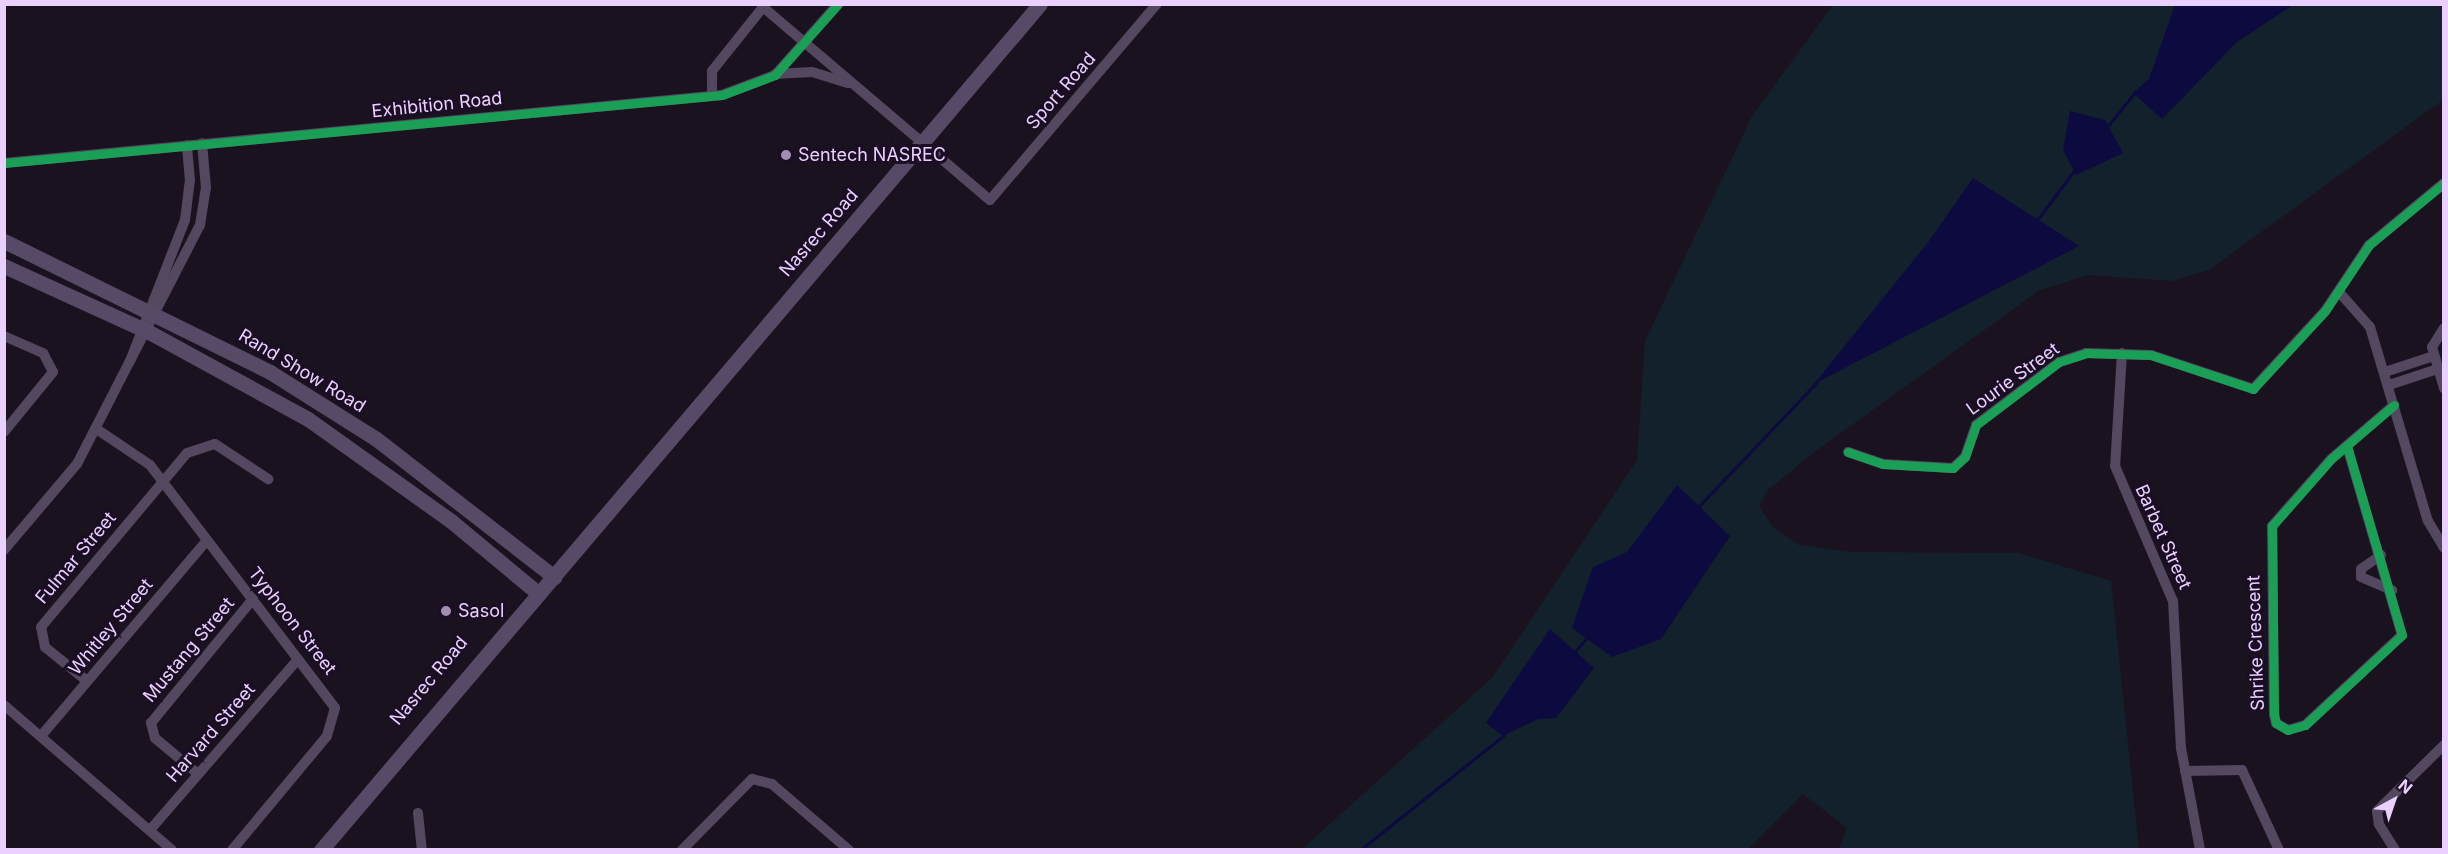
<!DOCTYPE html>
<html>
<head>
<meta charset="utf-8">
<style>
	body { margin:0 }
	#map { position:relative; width:2448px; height:854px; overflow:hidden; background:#1a131f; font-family:Inter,sans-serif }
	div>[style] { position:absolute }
	.green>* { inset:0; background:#12212c }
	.water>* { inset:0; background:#0c0a3f }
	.stream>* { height:3px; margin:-1.5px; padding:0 1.5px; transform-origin:1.5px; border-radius:1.5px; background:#0c0a3f }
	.street>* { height:10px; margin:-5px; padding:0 5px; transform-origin:5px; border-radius:5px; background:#534860 }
	.secondary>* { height:15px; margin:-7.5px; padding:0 7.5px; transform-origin:7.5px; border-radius:7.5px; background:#574a66 }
	.cycleway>* { height:9px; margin:-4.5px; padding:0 4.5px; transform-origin:4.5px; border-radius:4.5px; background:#1a9f57 }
	.dots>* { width:16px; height:16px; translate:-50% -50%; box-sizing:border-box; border:3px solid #1b0e24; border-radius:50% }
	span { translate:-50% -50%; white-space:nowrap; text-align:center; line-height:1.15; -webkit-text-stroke:6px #1b0e24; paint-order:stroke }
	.street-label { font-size:18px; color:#e9d0ff }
	.poi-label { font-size:18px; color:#e9d0ff }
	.left { translate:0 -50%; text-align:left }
	.frame { position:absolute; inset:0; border:6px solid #e9d0ff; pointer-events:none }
	.north { position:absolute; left:2364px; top:770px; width:60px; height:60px; -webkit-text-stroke:4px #1b0e24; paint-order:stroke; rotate:40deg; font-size:16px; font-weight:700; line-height:24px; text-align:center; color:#e9d0ff }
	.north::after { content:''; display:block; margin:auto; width:21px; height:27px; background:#e9d0ff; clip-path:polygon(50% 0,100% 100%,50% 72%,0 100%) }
</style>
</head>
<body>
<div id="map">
	<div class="green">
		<div style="clip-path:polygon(1833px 5px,2443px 5px,2443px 100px,2209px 270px,2172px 281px,2088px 275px,2040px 290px,1813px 453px,1768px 490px,1759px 506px,1773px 527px,1799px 545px,1852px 552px,2019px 553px,2111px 581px,2139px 849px,1839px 849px,1847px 828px,1803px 794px,1748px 849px,1301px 850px,1493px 677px,1637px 460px,1645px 341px,1752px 116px)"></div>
	</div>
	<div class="water">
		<div style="clip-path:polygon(2175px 5px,2175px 4px,2293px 5px,2237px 42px,2162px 119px,2133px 93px,2149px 79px)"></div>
		<div style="clip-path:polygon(2070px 111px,2105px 120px,2123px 153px,2076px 175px,2063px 150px)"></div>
		<div style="clip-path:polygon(1973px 178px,2079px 246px,1814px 384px,1929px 241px)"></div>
		<div style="clip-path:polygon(1677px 485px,1730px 536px,1661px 639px,1612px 657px,1572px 628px,1593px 567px,1627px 552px)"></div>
		<div style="clip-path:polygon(1550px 629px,1594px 668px,1556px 718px,1538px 719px,1503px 736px,1486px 723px)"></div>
	</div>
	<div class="stream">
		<div style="left:2107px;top:127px;width:45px;rotate:-51.3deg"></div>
		<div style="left:2037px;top:220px;width:65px;rotate:-53.1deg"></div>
		<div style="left:1697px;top:508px;width:174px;rotate:-46.4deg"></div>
		<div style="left:1573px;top:654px;width:23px;rotate:-50deg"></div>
		<div style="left:1360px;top:850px;width:184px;rotate:-38.6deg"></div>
	</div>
	<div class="street">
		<div style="left:775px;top:74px;width:37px;rotate:-3deg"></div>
		<div style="left:812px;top:72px;width:38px;rotate:17deg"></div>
		<div style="left:712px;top:96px;width:25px;rotate:-90deg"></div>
		<div style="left:712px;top:71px;width:82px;rotate:-51.4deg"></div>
		<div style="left:763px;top:7px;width:298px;rotate:40.4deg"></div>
		<div style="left:990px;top:200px;width:257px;rotate:-49.6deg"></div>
		<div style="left:4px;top:163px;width:721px;rotate:-5.41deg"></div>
		<div style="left:722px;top:95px;width:57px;rotate:-20.7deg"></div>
		<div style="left:775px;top:75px;width:95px;rotate:-48.4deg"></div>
		<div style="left:2339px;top:292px;width:47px;rotate:48.5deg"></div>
		<div style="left:2370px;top:327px;width:202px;rotate:73.4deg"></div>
		<div style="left:2428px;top:521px;width:31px;rotate:59deg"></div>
		<div style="left:2444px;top:328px;width:22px;rotate:122deg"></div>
		<div style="left:2432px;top:347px;width:43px;rotate:73.7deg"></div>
		<div style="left:4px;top:336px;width:43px;rotate:23.6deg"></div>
		<div style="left:43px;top:353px;width:21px;rotate:62deg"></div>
		<div style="left:53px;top:372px;width:77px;rotate:129.2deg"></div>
		<div style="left:2122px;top:353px;width:113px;rotate:93.5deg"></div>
		<div style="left:2115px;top:466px;width:147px;rotate:66.8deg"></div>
		<div style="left:2173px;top:601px;width:147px;rotate:86.9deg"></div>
		<div style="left:2181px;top:748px;width:104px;rotate:79.4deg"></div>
		<div style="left:130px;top:361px;width:153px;rotate:-62.8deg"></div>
		<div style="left:200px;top:225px;width:37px;rotate:-81deg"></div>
		<div style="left:206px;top:188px;width:45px;rotate:-95.1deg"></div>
		<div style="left:2385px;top:372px;width:52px;rotate:-18.1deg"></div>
		<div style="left:2389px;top:385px;width:52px;rotate:-18.1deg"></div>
		<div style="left:98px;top:430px;width:63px;rotate:33.9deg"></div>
		<div style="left:150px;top:465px;width:305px;rotate:52.7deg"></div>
		<div style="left:335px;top:708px;width:29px;rotate:106deg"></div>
		<div style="left:327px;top:736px;width:148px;rotate:129.8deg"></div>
		<div style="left:2347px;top:446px;width:197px;rotate:73.8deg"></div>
		<div style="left:2402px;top:635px;width:132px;rotate:137.1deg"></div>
		<div style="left:2305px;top:725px;width:18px;rotate:164deg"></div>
		<div style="left:2288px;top:730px;width:14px;rotate:-150deg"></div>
		<div style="left:2276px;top:723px;width:9px;rotate:-103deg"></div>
		<div style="left:2274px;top:714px;width:188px;rotate:-90.6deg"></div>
		<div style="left:2272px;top:526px;width:89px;rotate:-48.6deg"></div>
		<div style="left:2331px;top:459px;width:83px;rotate:-40.6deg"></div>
		<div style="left:1848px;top:452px;width:37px;rotate:19deg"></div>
		<div style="left:1883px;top:464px;width:70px;rotate:3.3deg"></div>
		<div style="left:1953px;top:468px;width:16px;rotate:-43deg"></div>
		<div style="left:1965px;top:457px;width:34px;rotate:-71deg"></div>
		<div style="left:1976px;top:425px;width:104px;rotate:-37.2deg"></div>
		<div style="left:2059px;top:362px;width:28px;rotate:-18deg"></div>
		<div style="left:2086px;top:353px;width:65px;rotate:1.8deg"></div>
		<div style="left:2151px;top:355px;width:108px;rotate:18.4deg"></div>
		<div style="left:2253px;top:389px;width:106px;rotate:-47.3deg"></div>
		<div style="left:2325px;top:311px;width:79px;rotate:-56.3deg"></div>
		<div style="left:2369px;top:245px;width:97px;rotate:-39.6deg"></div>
		<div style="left:4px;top:550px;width:113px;rotate:-49.7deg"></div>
		<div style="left:77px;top:464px;width:116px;rotate:-62.8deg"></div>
		<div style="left:130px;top:361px;width:151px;rotate:-68.7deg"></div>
		<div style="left:185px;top:220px;width:39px;rotate:-83deg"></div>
		<div style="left:190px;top:181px;width:36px;rotate:-95deg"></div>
		<div style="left:2381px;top:555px;width:24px;rotate:145deg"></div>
		<div style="left:2361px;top:569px;width:8px;rotate:90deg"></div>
		<div style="left:2361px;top:577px;width:34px;rotate:23deg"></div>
		<div style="left:87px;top:681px;width:54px;rotate:-141deg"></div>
		<div style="left:45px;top:647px;width:20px;rotate:-101deg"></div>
		<div style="left:41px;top:627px;width:227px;rotate:-50deg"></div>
		<div style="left:187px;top:453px;width:29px;rotate:-18deg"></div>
		<div style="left:215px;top:444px;width:64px;rotate:33.4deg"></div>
		<div style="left:4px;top:705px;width:222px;rotate:40.8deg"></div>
		<div style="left:41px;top:736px;width:257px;rotate:-49.7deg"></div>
		<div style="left:2185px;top:771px;width:57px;rotate:-1deg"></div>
		<div style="left:2242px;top:770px;width:88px;rotate:65.2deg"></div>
		<div style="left:198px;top:774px;width:56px;rotate:-140.1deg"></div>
		<div style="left:155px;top:738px;width:16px;rotate:-105deg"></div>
		<div style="left:151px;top:723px;width:161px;rotate:-50.6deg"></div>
		<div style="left:418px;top:813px;width:37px;rotate:84deg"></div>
		<div style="left:150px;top:830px;width:226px;rotate:-49.1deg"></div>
		<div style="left:682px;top:850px;width:100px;rotate:-45.4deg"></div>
		<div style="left:752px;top:779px;width:21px;rotate:14deg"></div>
		<div style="left:772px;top:784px;width:101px;rotate:40.6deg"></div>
		<div style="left:2395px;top:850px;width:31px;rotate:-122deg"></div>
		<div style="left:2379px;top:824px;width:13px;rotate:-99deg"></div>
		<div style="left:2377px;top:811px;width:94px;rotate:-44.6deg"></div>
	</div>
	<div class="secondary">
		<div style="left:4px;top:241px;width:297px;rotate:26.2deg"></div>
		<div style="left:270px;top:372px;width:124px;rotate:32.2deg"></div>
		<div style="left:375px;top:438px;width:227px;rotate:37.8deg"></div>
		<div style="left:4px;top:266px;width:159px;rotate:24.5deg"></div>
		<div style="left:149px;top:332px;width:181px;rotate:28.7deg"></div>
		<div style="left:308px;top:419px;width:176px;rotate:35.5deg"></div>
		<div style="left:451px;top:521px;width:114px;rotate:39.7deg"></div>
		<div style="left:321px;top:850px;width:1110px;rotate:-49.64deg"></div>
	</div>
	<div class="cycleway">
		<div style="left:4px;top:163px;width:721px;rotate:-5.41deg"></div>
		<div style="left:722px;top:95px;width:57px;rotate:-20.7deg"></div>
		<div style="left:775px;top:75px;width:95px;rotate:-48.4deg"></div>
		<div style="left:2347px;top:446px;width:197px;rotate:73.8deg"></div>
		<div style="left:2402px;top:635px;width:132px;rotate:137.1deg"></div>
		<div style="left:2305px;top:725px;width:18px;rotate:164deg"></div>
		<div style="left:2288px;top:730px;width:14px;rotate:-150deg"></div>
		<div style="left:2276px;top:723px;width:9px;rotate:-103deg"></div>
		<div style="left:2274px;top:714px;width:188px;rotate:-90.6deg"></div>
		<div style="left:2272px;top:526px;width:89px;rotate:-48.6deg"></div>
		<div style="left:2331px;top:459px;width:83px;rotate:-40.6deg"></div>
		<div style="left:1848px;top:452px;width:37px;rotate:19deg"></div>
		<div style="left:1883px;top:464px;width:70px;rotate:3.3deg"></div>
		<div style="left:1953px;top:468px;width:16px;rotate:-43deg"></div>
		<div style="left:1965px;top:457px;width:34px;rotate:-71deg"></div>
		<div style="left:1976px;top:425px;width:104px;rotate:-37.2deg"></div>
		<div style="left:2059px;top:362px;width:28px;rotate:-18deg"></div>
		<div style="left:2086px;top:353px;width:65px;rotate:1.8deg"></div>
		<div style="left:2151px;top:355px;width:108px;rotate:18.4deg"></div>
		<div style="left:2253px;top:389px;width:106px;rotate:-47.3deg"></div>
		<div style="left:2325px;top:311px;width:79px;rotate:-56.3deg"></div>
		<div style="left:2369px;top:245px;width:97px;rotate:-39.6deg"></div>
	</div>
	<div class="dots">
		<div style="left:786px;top:155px;background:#a18eb1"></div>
		<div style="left:446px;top:611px;background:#a18eb1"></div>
	</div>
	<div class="street-label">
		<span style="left:1061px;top:91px;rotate:-49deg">Sport Road</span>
		<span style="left:437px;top:105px;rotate:-6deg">Exhibition Road</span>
		<span style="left:819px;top:233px;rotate:-49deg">Nasrec Road</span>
		<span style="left:302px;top:371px;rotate:31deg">Rand Show Road</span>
		<span style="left:2013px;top:379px;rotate:-36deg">Lourie Street</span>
		<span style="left:2163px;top:537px;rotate:66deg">Barbet Street</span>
		<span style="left:76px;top:558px;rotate:-50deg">Fulmar Street</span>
		<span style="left:292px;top:621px;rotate:52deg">Typhoon Street</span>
		<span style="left:111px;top:627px;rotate:-50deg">Whitley Street</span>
		<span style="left:2256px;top:643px;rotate:-92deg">Shrike Crescent</span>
		<span style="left:189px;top:650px;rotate:-50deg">Mustang Street</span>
		<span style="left:429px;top:681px;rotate:-50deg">Nasrec Road</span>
		<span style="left:211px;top:733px;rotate:-49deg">Harvard Street</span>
	</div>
	<div class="poi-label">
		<span class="left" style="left:798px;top:155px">Sentech NASREC</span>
		<span class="left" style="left:458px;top:611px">Sasol</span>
	</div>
	<div class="frame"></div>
	<div class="north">N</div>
</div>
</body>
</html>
